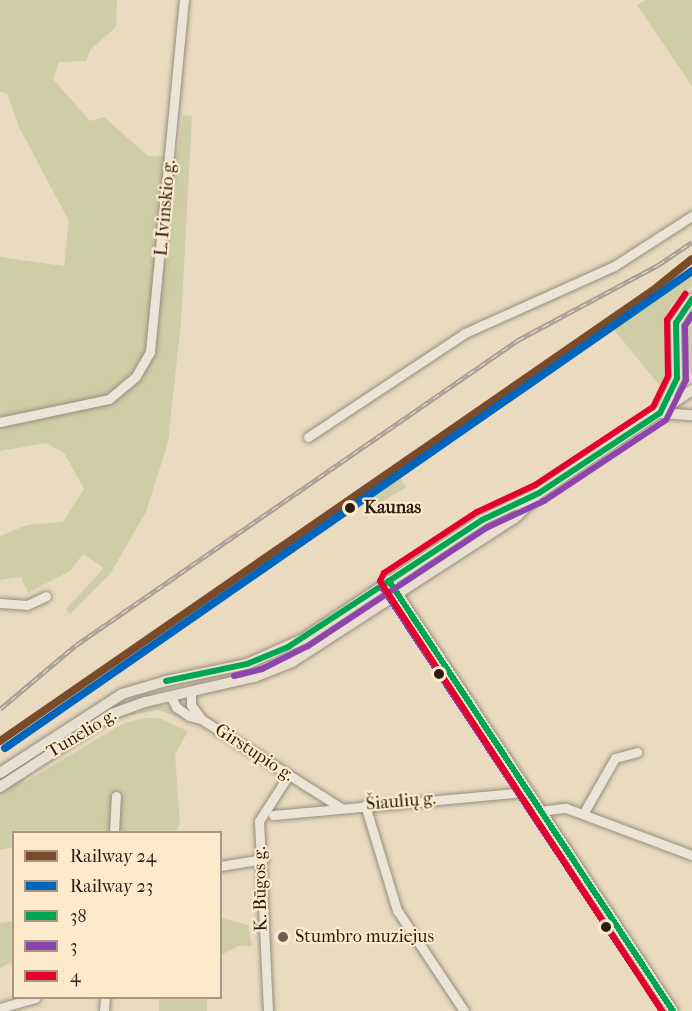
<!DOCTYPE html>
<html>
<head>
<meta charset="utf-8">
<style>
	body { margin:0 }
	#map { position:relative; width:692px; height:1011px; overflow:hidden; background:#e9dac0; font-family:"IM FELL French Canon",serif }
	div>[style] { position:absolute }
	.green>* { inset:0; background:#cecda6; transform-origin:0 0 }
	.roads { filter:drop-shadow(0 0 2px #968c7d) drop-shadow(0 0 2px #968c7d) }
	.minor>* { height:9px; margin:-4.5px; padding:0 4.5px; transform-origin:4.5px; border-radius:4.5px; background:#ece4d7 }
	.major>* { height:10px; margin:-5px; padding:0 5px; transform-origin:5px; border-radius:5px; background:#e8dfd0 }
	.rail>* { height:4.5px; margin-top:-2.25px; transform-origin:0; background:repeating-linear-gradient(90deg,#fceacb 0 7px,#a8a096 0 14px); box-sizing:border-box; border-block:2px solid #a8a096 }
	.bus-1>* { height:6px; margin:-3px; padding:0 3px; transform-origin:3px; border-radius:3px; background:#00a651 }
	.bus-2>* { height:6px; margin:-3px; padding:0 3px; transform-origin:3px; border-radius:3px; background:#8e44ad }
	.bus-3>* { height:6px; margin:-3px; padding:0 3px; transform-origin:3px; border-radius:3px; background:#e4002b }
	.rail-1>* { height:8px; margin:-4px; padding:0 4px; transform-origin:4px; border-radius:4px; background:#7a4b2a }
	.rail-2>* { height:8px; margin:-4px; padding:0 4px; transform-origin:4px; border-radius:4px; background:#0065bd }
	.dots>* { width:16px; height:16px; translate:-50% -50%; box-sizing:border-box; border:3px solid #fceacb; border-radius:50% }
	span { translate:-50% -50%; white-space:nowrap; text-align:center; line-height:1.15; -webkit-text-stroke:4.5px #fceacb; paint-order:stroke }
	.street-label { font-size:18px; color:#2a1c15 }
	.stop-label { font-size:18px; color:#2a1c15; font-weight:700 }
	.left { translate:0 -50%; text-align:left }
	.poi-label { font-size:18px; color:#2a1c15 }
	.legend { position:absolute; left:12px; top:831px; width:210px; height:168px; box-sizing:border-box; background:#fceacb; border:2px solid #a89882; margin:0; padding:8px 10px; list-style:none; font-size:18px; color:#2a1c15 }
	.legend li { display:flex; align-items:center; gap:12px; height:30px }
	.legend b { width:30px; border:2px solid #a89882 }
</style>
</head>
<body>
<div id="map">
	<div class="green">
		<div style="clip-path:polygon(0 0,117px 0,116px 27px,91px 49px,86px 61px,59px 62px,53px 79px,90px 121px,104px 117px,148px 156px,177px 157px,183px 115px,192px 116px,181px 322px,168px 442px,146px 512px,110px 574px,70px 614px,66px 609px,104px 568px,83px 554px,70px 571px,28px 593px,21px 577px,0 580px,0 536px,27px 525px,63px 522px,84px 489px,64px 453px,46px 443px,0 451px,0 257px,64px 266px,69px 221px,19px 127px,7px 93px,0 92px)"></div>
		<div style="clip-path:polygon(646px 0,692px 0,692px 86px,637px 5px)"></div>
		<div style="clip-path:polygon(692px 265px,692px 286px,670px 307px,672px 378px,665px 392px,610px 325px)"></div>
		<div style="clip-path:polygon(692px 304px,692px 372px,682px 380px,681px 323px)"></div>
		<div style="left:400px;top:477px;width:12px;height:39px;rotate:59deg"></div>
		<div style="clip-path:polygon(157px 705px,169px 707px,185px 719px,158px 710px,127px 716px,92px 732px,29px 774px,22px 784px,122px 724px,143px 718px,159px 718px,188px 731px,175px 755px,180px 823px,176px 832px,14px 832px,13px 847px,0 850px,0 791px,112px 719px)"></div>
		<div style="clip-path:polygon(221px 918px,248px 925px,252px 946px,239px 946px,221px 955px)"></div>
		<div style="clip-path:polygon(13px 921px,13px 962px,0 968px,0 923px)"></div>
		<div style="left:159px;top:998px;width:48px;height:13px"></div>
	</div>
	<div class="roads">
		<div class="minor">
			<div style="left:0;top:422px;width:111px;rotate:-11.9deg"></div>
			<div style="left:109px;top:399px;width:35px;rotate:-40deg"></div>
			<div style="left:136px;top:376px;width:28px;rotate:-60deg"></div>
			<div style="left:150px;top:352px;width:354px;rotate:-84.5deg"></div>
			<div style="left:308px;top:437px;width:188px;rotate:-33.5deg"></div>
			<div style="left:465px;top:333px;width:163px;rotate:-24.2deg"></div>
			<div style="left:614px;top:266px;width:93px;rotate:-32.7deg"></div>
			<div style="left:0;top:603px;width:27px;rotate:4deg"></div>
			<div style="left:27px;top:605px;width:21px;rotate:-25deg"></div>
			<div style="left:191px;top:692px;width:13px;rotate:90deg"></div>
			<div style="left:191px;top:705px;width:17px;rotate:54deg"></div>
			<div style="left:171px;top:697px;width:11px;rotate:63deg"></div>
			<div style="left:176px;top:707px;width:16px;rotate:35deg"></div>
			<div style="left:189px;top:716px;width:12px;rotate:14deg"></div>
			<div style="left:201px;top:719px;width:166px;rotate:32.4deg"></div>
			<div style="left:365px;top:805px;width:110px;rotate:73.1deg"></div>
			<div style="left:397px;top:910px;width:121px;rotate:56.4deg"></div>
			<div style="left:540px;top:811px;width:26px;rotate:-7deg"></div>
			<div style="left:566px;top:808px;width:134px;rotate:20.5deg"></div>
			<div style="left:583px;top:814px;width:64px;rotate:-60.3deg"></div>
			<div style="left:615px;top:758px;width:23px;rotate:-15deg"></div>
			<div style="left:273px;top:815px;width:256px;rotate:-5.2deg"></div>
			<div style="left:114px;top:832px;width:36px;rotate:-87deg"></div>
			<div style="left:220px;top:866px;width:44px;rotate:-9.2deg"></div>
			<div style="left:0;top:1008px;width:37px;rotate:-16deg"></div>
			<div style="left:104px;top:1011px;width:13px;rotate:-86deg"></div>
			<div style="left:268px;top:1011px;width:190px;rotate:-92.7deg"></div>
			<div style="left:259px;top:821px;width:54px;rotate:-57.2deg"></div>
		</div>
		<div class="major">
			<div style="left:662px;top:410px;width:35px;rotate:-65deg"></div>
			<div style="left:677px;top:378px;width:55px;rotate:-91deg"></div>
			<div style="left:676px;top:323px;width:29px;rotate:-56deg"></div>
			<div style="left:660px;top:413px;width:32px;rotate:4deg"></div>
			<div style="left:389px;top:581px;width:515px;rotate:56.56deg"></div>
			<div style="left:0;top:773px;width:145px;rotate:-32.9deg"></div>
			<div style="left:122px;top:694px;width:46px;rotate:-16.5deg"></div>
			<div style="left:166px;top:681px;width:83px;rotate:-11.9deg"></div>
			<div style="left:247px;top:664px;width:61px;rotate:-24.1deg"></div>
			<div style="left:303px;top:639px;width:215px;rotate:-33.6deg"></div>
			<div style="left:482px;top:520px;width:63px;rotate:-25.3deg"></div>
			<div style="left:539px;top:493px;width:184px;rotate:-33.9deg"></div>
			<div style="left:0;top:787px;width:134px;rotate:-33.1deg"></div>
			<div style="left:112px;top:714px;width:35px;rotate:-20deg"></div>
			<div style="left:145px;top:702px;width:112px;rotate:-12.9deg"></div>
			<div style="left:254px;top:677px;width:41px;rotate:-21.5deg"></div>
			<div style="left:292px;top:662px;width:265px;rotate:-32.9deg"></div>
			<div style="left:515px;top:518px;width:28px;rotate:-45deg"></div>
		</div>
	</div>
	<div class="rail">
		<div style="left:0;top:709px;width:99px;rotate:-40.1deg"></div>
		<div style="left:76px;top:645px;width:537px;rotate:-34.61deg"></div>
		<div style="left:518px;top:340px;width:159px;rotate:-28.2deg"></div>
		<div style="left:658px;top:265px;width:41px;rotate:-34.1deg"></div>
	</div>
	<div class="bus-1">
		<div style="left:389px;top:581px;width:515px;rotate:56.56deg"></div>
		<div style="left:166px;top:681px;width:83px;rotate:-11.9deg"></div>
		<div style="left:247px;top:664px;width:44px;rotate:-22.5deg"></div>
		<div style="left:288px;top:647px;width:232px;rotate:-33.2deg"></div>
		<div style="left:482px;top:520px;width:63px;rotate:-25.3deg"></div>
		<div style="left:539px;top:493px;width:145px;rotate:-33.5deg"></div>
		<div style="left:660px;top:413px;width:39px;rotate:-64deg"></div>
		<div style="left:677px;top:378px;width:55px;rotate:-91deg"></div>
		<div style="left:676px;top:323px;width:29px;rotate:-56deg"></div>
	</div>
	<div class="bus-2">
		<div style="left:381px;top:586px;width:509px;rotate:56.53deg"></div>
		<div style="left:234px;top:676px;width:29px;rotate:-14deg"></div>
		<div style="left:262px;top:669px;width:51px;rotate:-26.6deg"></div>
		<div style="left:308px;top:646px;width:214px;rotate:-33.5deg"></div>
		<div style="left:486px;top:528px;width:64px;rotate:-25deg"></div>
		<div style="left:544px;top:501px;width:146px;rotate:-33.6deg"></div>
		<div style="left:666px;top:420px;width:45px;rotate:-63.4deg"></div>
		<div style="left:686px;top:380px;width:54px;rotate:-91.1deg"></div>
		<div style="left:685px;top:326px;width:13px;rotate:-58deg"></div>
	</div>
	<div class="bus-3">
		<div style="left:662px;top:1011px;width:514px;rotate:-123.26deg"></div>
		<div style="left:380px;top:581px;width:9px;rotate:-63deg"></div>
		<div style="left:384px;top:573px;width:111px;rotate:-33.3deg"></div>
		<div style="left:477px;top:512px;width:64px;rotate:-25deg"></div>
		<div style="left:535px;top:485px;width:141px;rotate:-33.5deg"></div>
		<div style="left:653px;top:407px;width:34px;rotate:-64deg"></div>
		<div style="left:668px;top:376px;width:56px;rotate:-91deg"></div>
		<div style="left:667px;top:320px;width:32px;rotate:-55deg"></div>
	</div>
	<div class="rail-1">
		<div style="left:0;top:741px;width:792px;rotate:-34.61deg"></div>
		<div style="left:652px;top:291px;width:51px;rotate:-38.7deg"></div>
	</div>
	<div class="rail-2">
		<div style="left:5px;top:748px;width:836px;rotate:-34.77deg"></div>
	</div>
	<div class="dots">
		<div style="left:350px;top:508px;background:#2a1c15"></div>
		<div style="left:439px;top:674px;background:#2a1c15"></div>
		<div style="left:606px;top:927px;background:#2a1c15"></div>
		<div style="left:283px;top:937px;background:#6d5e51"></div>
	</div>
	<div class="street-label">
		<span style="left:166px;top:208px;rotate:-85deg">L. Ivinskio g.</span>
		<span style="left:82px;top:734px;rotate:-31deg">Tunelio g.</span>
		<span style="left:254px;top:753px;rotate:33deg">Girstupio g.</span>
		<span style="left:401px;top:802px;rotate:-5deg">Šiaulių g.</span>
		<span style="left:261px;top:889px;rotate:-91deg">K. Būgos g.</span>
	</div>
	<div class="stop-label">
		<span class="left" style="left:364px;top:508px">Kaunas</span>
	</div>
	<div class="poi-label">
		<span class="left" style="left:295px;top:937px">Stumbro muziejus</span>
	</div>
	<ul class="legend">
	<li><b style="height:8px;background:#7a4b2a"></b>Railway 24</li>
	<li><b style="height:8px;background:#0065bd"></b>Railway 23</li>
	<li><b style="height:8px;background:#00a651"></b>38</li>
	<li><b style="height:8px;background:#8e44ad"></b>3</li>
	<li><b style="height:8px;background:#e4002b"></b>4</li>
	</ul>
</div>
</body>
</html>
